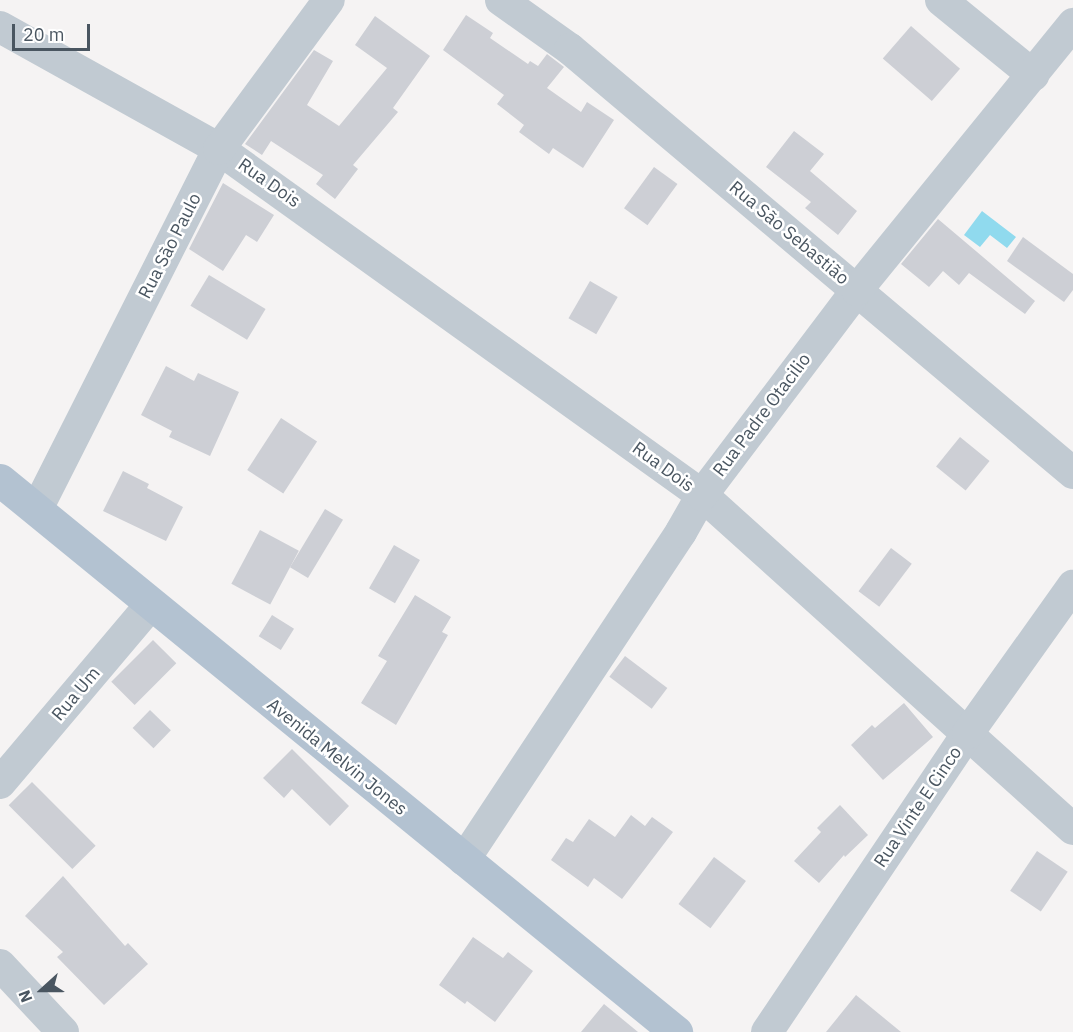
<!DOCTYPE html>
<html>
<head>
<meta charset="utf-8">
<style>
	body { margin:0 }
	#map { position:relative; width:1073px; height:1032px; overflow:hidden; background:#f5f3f3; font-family:"IBM Plex Sans",sans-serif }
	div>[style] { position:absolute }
	.water>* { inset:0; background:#90daee }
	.building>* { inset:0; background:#cdcfd5; transform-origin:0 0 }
	.minor>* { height:32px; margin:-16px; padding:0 16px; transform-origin:16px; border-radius:16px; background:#c1cad2 }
	.major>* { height:33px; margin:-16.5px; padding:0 16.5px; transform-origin:16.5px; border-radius:16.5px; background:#b3c2d1 }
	span { translate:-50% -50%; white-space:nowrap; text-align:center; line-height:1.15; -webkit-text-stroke:5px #fff; paint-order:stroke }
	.street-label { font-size:18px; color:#4a5661 }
	.north { position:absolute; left:12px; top:960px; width:60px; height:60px; -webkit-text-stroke:4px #fff; paint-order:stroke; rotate:249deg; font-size:16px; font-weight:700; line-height:24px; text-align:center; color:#4a5661 }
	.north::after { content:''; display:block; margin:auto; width:21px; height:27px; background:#4a5661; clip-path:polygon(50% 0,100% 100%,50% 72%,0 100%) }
	.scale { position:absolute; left:12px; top:24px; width:78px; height:27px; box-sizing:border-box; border:3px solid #4a5661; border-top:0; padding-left:8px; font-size:18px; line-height:21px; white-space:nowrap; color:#4a5661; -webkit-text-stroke:4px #fff; paint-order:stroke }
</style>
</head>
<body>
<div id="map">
	<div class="water">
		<div style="clip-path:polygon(982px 211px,1016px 237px,1007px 248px,990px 235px,980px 247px,964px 235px)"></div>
	</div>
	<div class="building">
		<div style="clip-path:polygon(466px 15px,493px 33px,490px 38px,528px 64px,530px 61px,538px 66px,547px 54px,564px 67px,547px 88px,581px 112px,587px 102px,614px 120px,583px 168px,553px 148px,549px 154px,519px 132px,524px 125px,497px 104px,504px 95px,443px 50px)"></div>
		<div style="clip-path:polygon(375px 16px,430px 56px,393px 108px,398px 112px,353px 165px,358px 169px,335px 199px,316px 184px,323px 175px,271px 141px,262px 155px,245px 144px,314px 50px,333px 61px,307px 105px,339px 126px,387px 68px,355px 45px)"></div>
		<div style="left:911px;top:26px;width:65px;height:43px;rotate:41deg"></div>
		<div style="clip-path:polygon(794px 131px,824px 154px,810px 171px,857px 211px,838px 235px,805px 208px,811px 202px,766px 167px)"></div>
		<div style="left:654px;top:167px;width:29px;height:51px;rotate:36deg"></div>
		<div style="clip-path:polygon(223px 183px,274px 215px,257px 242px,246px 235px,223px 271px,189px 249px)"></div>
		<div style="clip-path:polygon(938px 219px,1035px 301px,1025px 314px,969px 273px,959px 285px,943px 271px,929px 287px,901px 264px)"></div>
		<div style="clip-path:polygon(1023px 237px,1073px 274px,1073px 290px,1064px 302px,1007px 261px)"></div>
		<div style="left:209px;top:275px;width:66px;height:36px;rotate:31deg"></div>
		<div style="left:590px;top:281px;width:32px;height:43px;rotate:30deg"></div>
		<div style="clip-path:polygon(166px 366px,194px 381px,198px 373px,239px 392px,210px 456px,169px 437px,172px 431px,141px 415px)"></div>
		<div style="left:281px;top:418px;width:43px;height:62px;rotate:33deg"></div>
		<div style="left:960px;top:437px;width:38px;height:38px;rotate:39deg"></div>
		<div style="clip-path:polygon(123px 471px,149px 484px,147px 488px,183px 507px,166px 541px,103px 511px)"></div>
		<div style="left:325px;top:509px;width:21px;height:68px;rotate:31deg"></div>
		<div style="left:260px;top:530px;width:44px;height:61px;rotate:28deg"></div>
		<div style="left:394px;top:545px;width:30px;height:50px;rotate:30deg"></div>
		<div style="left:891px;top:548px;width:26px;height:54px;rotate:37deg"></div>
		<div style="clip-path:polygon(415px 595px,451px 617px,442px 632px,448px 635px,396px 725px,361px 703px,387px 661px,378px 656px)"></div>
		<div style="left:272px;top:615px;width:26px;height:25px;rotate:32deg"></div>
		<div style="left:153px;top:640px;width:33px;height:59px;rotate:45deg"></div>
		<div style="left:625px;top:656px;width:53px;height:26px;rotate:37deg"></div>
		<div style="clip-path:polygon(904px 703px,933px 737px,883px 780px,851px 745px,872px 725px,875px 728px)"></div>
		<div style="left:150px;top:710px;width:29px;height:25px;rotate:44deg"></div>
		<div style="clip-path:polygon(292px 749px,349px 806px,330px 826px,292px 789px,284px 798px,263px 778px)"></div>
		<div style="left:32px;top:782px;width:90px;height:33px;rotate:45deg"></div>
		<div style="clip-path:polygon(840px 805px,868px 835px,845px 857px,844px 855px,819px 883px,794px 861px,821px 832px,817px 828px)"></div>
		<div style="clip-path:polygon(631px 815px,645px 826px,652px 817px,673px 832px,622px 899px,594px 878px,588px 887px,551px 860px,566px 838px,573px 842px,589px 819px,615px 837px)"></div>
		<div style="left:1037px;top:851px;width:37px;height:48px;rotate:34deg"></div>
		<div style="left:714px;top:857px;width:40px;height:59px;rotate:37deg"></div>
		<div style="clip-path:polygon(63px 876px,125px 946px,128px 943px,148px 964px,104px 1005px,57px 957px,63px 952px,25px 916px)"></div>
		<div style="clip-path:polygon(473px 937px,503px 958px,508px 952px,533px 971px,495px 1022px,467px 1001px,465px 1004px,439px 985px)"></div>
		<div style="clip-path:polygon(856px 995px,901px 1032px,826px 1032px)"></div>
		<div style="clip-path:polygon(604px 1004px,638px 1032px,581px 1032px)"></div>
	</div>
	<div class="minor">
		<div style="left:501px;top:0;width:85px;rotate:35.4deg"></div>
		<div style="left:570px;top:49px;width:658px;rotate:40.13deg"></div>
		<div style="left:941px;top:0;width:119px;rotate:39.2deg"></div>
		<div style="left:0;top:27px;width:251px;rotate:29.1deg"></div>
		<div style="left:219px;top:149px;width:594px;rotate:35.62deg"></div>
		<div style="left:702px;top:495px;width:499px;rotate:42deg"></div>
		<div style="left:37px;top:509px;width:403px;rotate:-63.2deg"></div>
		<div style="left:219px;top:149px;width:185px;rotate:-53.6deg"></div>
		<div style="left:0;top:783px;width:234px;rotate:-49.8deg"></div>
		<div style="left:464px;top:860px;width:393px;rotate:-56.5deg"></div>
		<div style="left:681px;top:532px;width:43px;rotate:-60.4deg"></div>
		<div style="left:702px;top:495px;width:257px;rotate:-52.9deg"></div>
		<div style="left:857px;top:290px;width:343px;rotate:-50.9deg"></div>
		<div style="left:0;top:965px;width:92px;rotate:46.8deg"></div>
		<div style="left:767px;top:1032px;width:360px;rotate:-56.1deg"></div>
		<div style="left:968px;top:733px;width:181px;rotate:-54.5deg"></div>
	</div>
	<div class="major">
		<div style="left:0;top:480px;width:873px;rotate:39.23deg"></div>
	</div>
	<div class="street-label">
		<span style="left:269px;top:183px;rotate:35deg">Rua Dois</span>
		<span style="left:789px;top:233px;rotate:40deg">Rua São Sebastião</span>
		<span style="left:170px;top:246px;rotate:-63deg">Rua São Paulo</span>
		<span style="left:762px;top:415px;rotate:-53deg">Rua Padre Otacilio</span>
		<span style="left:663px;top:467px;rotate:36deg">Rua Dois</span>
		<span style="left:76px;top:694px;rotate:-50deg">Rua Um</span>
		<span style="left:337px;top:757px;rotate:39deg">Avenida Melvin Jones</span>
		<span style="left:918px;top:807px;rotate:-56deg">Rua Vinte E Cinco</span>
	</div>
	<div class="north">N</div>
	<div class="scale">20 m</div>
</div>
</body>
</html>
